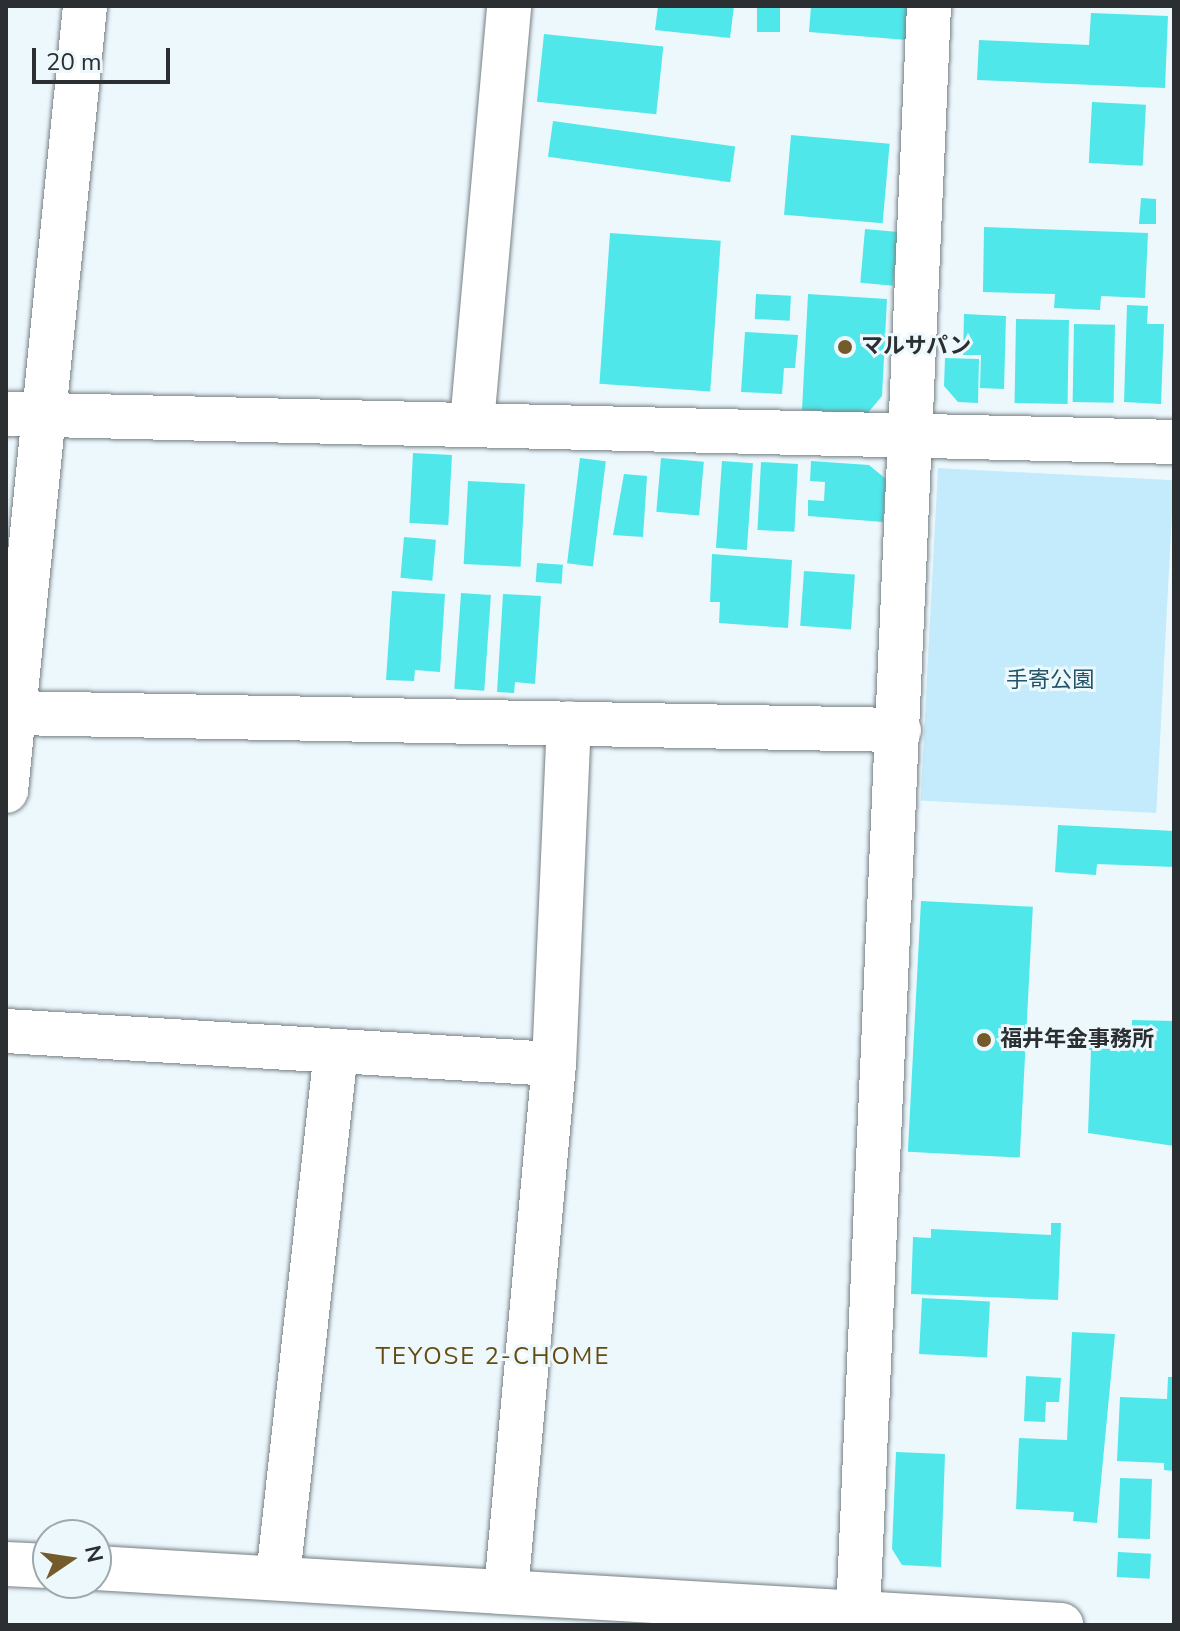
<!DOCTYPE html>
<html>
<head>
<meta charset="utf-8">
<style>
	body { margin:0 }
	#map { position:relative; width:1180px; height:1631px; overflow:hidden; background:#edf8fd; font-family:"Nunito Sans","Noto Sans JP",sans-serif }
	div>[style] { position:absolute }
	.green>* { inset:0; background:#c4ebfb; transform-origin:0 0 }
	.building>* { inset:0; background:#4fe7ea; transform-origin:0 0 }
	.roads { filter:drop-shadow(0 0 2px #768084) drop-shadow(0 0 2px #768084) }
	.minor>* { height:44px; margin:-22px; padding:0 22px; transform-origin:22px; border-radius:22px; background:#fff }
	.dots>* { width:22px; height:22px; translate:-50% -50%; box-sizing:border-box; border:4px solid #edf8fd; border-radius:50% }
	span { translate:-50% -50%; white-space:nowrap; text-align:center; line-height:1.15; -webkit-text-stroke:6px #edf8fd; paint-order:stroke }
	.poi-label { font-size:22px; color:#2b2f31; font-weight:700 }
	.left { translate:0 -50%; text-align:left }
	.park-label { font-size:22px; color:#225467 }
	.neighbourhood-label { font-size:24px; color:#644b10; letter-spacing:2px }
	.frame { position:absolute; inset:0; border:8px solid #2b2f31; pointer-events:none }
	.north { position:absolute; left:32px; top:1519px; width:80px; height:80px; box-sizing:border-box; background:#edf8fd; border:2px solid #9fa8ab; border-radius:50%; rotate:77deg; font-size:22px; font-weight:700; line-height:32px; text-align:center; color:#2b2f31 }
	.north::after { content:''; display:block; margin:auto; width:28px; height:36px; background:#735b2c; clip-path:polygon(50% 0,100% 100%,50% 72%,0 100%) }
	.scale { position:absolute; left:32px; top:48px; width:138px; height:36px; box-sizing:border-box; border:4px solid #2b2f31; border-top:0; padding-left:10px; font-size:24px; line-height:28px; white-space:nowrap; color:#2b2f31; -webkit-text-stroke:6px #edf8fd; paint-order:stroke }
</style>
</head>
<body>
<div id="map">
	<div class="green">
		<div style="left:938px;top:468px;width:236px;height:333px;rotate:3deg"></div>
	</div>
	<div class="building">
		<div style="clip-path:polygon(658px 6px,734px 6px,730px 38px,655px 30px)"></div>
		<div style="left:757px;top:6px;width:23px;height:26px"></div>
		<div style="clip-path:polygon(811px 6px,910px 6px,907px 40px,809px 32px)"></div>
		<div style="clip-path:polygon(1091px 13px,1168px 16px,1165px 88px,977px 80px,979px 40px,1089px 45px)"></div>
		<div style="left:544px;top:34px;width:120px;height:68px;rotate:6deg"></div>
		<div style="left:1092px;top:102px;width:54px;height:61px;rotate:3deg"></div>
		<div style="left:553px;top:121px;width:184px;height:36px;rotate:8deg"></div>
		<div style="left:791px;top:135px;width:99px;height:80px;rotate:5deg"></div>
		<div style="clip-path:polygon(1141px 198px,1156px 199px,1156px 224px,1139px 224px)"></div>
		<div style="clip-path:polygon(984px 227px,1148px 233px,1145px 298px,1101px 296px,1100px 310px,1054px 308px,1055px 294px,983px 292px)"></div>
		<div style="left:865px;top:229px;width:33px;height:54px;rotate:5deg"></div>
		<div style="left:610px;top:233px;width:111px;height:151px;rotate:4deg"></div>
		<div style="left:756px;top:294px;width:35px;height:25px;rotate:3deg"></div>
		<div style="clip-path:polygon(808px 294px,887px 299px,882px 396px,867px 414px,802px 410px)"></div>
		<div style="clip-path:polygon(1127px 305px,1148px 306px,1147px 324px,1164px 324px,1161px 404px,1124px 402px)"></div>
		<div style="clip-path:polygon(964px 314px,1006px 316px,1004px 389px,980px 388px,981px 355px,963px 355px)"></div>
		<div style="left:1016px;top:319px;width:53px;height:84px;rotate:1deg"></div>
		<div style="left:1074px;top:324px;width:41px;height:78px;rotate:1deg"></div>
		<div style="clip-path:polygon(745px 332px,798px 335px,795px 368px,784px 368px,782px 394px,741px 392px)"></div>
		<div style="clip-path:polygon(945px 358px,979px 359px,978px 403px,958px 402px,944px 386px)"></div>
		<div style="left:413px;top:453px;width:39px;height:70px;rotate:3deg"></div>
		<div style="left:580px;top:458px;width:26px;height:106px;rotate:7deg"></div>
		<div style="left:661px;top:458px;width:43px;height:54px;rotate:5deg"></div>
		<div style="left:722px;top:461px;width:31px;height:87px;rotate:4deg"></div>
		<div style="clip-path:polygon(811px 461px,869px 465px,886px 479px,883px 522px,808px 516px,808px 500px,824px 501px,825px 482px,810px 481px)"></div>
		<div style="left:761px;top:462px;width:37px;height:68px;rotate:3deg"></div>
		<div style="clip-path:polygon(624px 474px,647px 476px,643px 537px,613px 535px)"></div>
		<div style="left:468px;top:481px;width:57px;height:83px;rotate:3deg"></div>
		<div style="left:404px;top:537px;width:32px;height:41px;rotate:5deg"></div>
		<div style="clip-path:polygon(712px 554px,792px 560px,788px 628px,719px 623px,720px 602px,710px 602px)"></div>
		<div style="left:537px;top:563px;width:26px;height:19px;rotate:4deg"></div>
		<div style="left:804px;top:571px;width:51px;height:55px;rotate:4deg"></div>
		<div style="clip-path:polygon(392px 591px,445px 594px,440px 672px,415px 670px,414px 681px,386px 680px)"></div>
		<div style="left:461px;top:593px;width:30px;height:96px;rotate:4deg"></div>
		<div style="clip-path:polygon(503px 594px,541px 596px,535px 684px,515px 682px,514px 693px,497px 692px)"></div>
		<div style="clip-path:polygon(1058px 825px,1174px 831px,1174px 867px,1097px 864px,1096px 875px,1055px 872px)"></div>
		<div style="left:921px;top:901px;width:112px;height:251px;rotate:3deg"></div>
		<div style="clip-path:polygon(1132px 1020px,1174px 1021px,1174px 1146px,1088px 1133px,1091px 1050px,1082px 1050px,1082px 1034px,1132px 1036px)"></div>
		<div style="clip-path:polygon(1051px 1223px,1061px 1223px,1058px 1300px,911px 1294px,913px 1237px,931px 1238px,931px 1229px,1051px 1235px)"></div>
		<div style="left:922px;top:1298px;width:68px;height:56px;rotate:3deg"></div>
		<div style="clip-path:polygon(1072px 1332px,1115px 1334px,1097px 1523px,1073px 1521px,1074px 1512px,1016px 1509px,1019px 1438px,1067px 1440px)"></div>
		<div style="clip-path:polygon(1026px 1376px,1061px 1378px,1059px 1402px,1046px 1402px,1045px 1422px,1024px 1421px)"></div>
		<div style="clip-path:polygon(1168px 1377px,1174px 1377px,1174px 1471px,1164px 1470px,1164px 1463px,1117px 1461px,1120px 1397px,1167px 1399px)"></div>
		<div style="clip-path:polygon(896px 1452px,945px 1454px,941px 1567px,902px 1565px,892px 1549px)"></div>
		<div style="left:1120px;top:1478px;width:32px;height:60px;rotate:2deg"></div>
		<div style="left:1118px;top:1552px;width:33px;height:25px;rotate:3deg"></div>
	</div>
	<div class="roads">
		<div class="minor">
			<div style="left:6px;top:414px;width:1168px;rotate:1.37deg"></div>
			<div style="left:472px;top:423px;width:419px;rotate:-84.9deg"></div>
			<div style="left:13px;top:713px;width:886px;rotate:1.1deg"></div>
			<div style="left:6px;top:791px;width:789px;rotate:-84.25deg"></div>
			<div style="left:6px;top:1031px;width:549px;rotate:3.45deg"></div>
			<div style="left:6px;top:1564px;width:42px;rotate:2.7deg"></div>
			<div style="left:96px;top:1568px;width:967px;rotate:3.38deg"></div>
			<div style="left:278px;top:1577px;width:529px;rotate:-83.71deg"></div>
			<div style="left:506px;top:1591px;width:529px;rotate:-84.8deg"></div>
			<div style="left:554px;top:1064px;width:341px;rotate:-87.5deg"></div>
			<div style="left:858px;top:1613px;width:1609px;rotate:-87.47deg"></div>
		</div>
	</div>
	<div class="dots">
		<div style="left:845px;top:347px;background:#735b2c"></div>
		<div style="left:984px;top:1040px;background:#735b2c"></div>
	</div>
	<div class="poi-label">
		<span class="left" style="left:861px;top:347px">マルサパン</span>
		<span class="left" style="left:1000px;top:1040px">福井年金事務所</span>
	</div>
	<div class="park-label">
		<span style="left:1050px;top:681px">手寄公園</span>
	</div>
	<div class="neighbourhood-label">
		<span style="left:493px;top:1357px">TEYOSE 2-CHOME</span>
	</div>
	<div class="frame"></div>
	<div class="north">N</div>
	<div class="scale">20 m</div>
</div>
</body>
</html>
